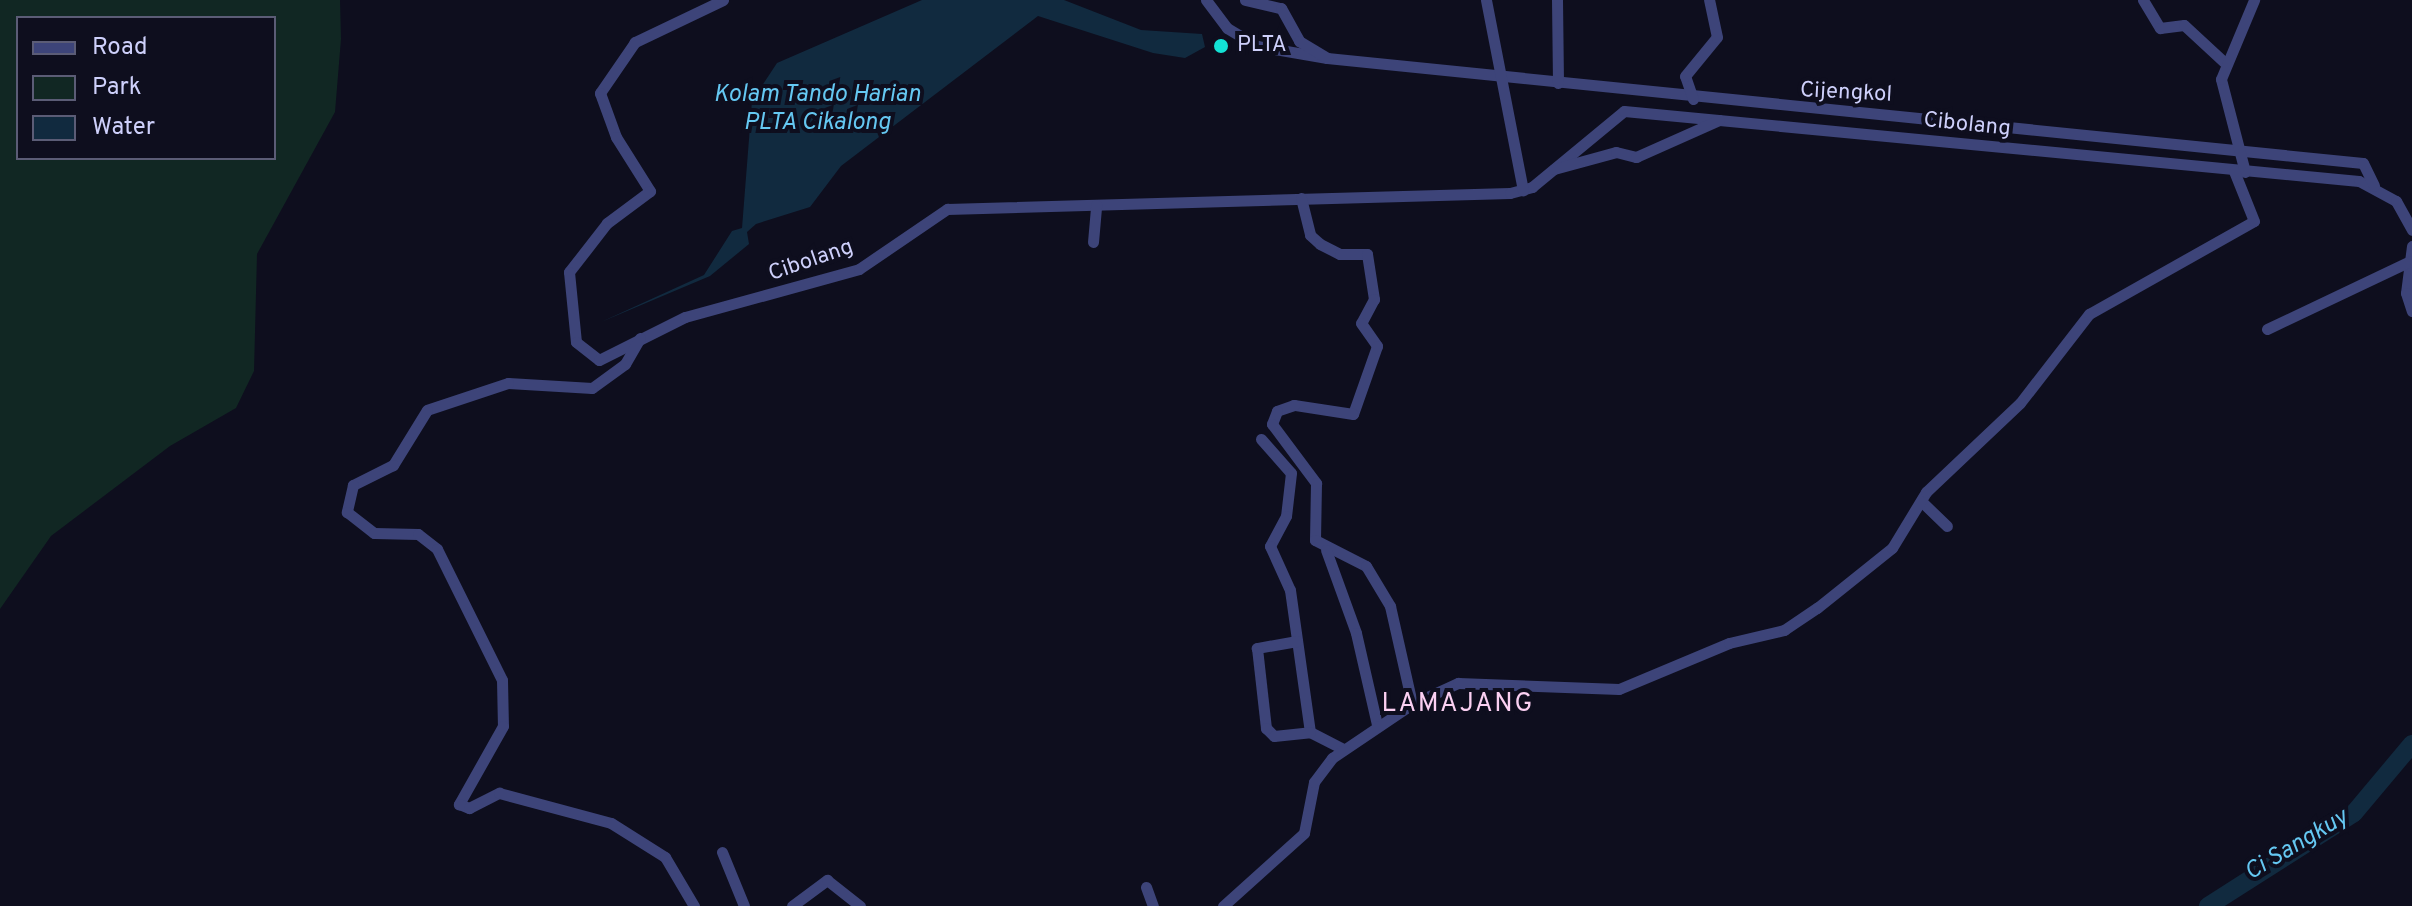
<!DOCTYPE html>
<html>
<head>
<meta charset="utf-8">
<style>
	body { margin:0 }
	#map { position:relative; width:2412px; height:906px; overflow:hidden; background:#0e0e1e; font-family:Overpass,sans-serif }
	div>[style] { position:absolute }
	.green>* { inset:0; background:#112723 }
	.water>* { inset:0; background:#112a3f }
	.river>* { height:18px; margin:-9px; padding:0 9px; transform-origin:9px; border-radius:9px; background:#112a3f }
	.minor>* { height:11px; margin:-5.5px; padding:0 5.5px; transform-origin:5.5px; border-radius:5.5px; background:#3d4479 }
	.dots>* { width:22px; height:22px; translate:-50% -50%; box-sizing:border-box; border:4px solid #0e0e1e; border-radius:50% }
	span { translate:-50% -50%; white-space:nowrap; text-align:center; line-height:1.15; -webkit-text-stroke:8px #0e0e1e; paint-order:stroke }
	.poi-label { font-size:22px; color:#ced0fb }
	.left { translate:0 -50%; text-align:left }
	.street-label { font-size:22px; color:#ced0fb }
	.water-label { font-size:24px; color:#65c8f2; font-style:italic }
	.quarter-label { font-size:26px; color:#fbd0f2; letter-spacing:2px }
	.legend { position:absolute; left:16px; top:16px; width:260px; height:144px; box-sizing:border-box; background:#0e0e1e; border:2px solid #5b5c76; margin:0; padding:10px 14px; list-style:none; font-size:24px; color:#ced0fb }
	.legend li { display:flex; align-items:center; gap:16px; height:40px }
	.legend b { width:40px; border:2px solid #5b5c76 }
</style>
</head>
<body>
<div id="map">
	<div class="green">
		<div style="clip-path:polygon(evenodd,0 0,340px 0,341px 39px,335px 112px,257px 254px,254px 371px,236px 408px,170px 446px,51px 536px,0 609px,0 0,18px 18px,274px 18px,274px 158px,18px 158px,18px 18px)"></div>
	</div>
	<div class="water">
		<div style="clip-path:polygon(922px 0,1064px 0,1141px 30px,1202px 34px,1205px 47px,1185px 58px,1153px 53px,1038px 16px,841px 166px,810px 207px,756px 224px,747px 232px,749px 244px,710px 276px,601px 322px,704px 275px,732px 231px,742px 228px,752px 101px,777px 63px)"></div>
	</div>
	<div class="river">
		<div style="left:2208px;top:906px;width:173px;rotate:-32.5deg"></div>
		<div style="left:2354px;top:813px;width:90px;rotate:-50deg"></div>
	</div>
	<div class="minor">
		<div style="left:723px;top:0;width:98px;rotate:154.5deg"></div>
		<div style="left:635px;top:42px;width:62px;rotate:124.5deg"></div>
		<div style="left:600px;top:93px;width:47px;rotate:70deg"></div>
		<div style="left:616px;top:137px;width:64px;rotate:57.8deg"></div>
		<div style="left:650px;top:191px;width:54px;rotate:143.3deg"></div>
		<div style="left:607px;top:223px;width:62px;rotate:127.8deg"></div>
		<div style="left:569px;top:272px;width:70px;rotate:84.3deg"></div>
		<div style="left:576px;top:342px;width:29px;rotate:38deg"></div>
		<div style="left:599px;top:360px;width:96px;rotate:-26.6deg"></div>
		<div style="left:685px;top:317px;width:180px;rotate:-15.4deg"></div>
		<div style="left:859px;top:269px;width:107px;rotate:-34.3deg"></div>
		<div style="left:947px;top:209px;width:563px;rotate:-1.63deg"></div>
		<div style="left:1510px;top:193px;width:23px;rotate:-15deg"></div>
		<div style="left:1532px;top:187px;width:119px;rotate:-39.6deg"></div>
		<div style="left:1624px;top:111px;width:738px;rotate:5.44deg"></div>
		<div style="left:2359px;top:181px;width:42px;rotate:28.4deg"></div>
		<div style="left:2396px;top:201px;width:33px;rotate:61deg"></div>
		<div style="left:1206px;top:0;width:35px;rotate:53deg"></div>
		<div style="left:1227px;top:28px;width:35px;rotate:31deg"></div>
		<div style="left:1257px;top:46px;width:71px;rotate:9.7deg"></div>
		<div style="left:1327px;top:58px;width:1041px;rotate:5.79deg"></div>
		<div style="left:2363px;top:163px;width:25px;rotate:64deg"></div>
		<div style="left:1245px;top:0;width:37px;rotate:13deg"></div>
		<div style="left:1281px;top:8px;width:38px;rotate:61deg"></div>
		<div style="left:1299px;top:41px;width:33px;rotate:31deg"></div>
		<div style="left:1486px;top:0;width:194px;rotate:79deg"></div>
		<div style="left:1557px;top:0;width:83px;rotate:89.3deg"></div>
		<div style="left:2143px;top:0;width:33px;rotate:59deg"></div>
		<div style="left:2160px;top:28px;width:24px;rotate:-7deg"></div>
		<div style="left:2184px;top:25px;width:56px;rotate:42.8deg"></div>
		<div style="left:1693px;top:99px;width:24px;rotate:-109deg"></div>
		<div style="left:1685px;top:76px;width:50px;rotate:-50.6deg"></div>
		<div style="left:1717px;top:37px;width:38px;rotate:-102deg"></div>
		<div style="left:1554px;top:169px;width:64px;rotate:-15.3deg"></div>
		<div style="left:1616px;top:152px;width:21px;rotate:14deg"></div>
		<div style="left:1636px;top:157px;width:91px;rotate:-24deg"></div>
		<div style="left:2245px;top:172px;width:96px;rotate:-104.5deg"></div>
		<div style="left:2221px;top:79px;width:86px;rotate:-67.3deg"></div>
		<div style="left:1301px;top:198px;width:38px;rotate:76deg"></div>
		<div style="left:1310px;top:235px;width:13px;rotate:42deg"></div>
		<div style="left:1320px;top:244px;width:22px;rotate:27deg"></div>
		<div style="left:1340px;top:254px;width:27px"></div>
		<div style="left:1367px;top:254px;width:46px;rotate:81.2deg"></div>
		<div style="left:1374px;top:299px;width:27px;rotate:118deg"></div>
		<div style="left:1361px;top:323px;width:28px;rotate:55deg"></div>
		<div style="left:1377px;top:346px;width:72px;rotate:109.4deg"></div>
		<div style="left:1353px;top:414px;width:60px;rotate:-171.3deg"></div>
		<div style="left:1294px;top:405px;width:18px;rotate:161deg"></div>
		<div style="left:1277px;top:411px;width:14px;rotate:111deg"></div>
		<div style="left:1272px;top:424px;width:74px;rotate:53.3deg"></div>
		<div style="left:1316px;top:483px;width:57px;rotate:91deg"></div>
		<div style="left:1315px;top:540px;width:57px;rotate:27deg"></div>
		<div style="left:1366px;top:566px;width:47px;rotate:59deg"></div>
		<div style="left:1390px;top:606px;width:100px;rotate:77.3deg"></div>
		<div style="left:1093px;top:242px;width:37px;rotate:-85deg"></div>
		<div style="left:2412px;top:246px;width:47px;rotate:97.3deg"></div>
		<div style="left:2406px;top:293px;width:19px;rotate:72deg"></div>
		<div style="left:2267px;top:329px;width:158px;rotate:-25.4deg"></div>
		<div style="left:640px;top:338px;width:30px;rotate:120deg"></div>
		<div style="left:625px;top:364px;width:41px;rotate:144deg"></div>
		<div style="left:592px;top:388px;width:84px;rotate:-176.6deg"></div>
		<div style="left:508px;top:383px;width:85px;rotate:161.6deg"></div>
		<div style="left:427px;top:410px;width:65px;rotate:121.7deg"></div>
		<div style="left:393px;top:465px;width:45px;rotate:153.4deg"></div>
		<div style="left:353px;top:485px;width:28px;rotate:103deg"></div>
		<div style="left:347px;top:512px;width:34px;rotate:38deg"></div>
		<div style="left:374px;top:533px;width:44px;rotate:1.3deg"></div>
		<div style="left:418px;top:534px;width:24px;rotate:38deg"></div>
		<div style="left:437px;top:549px;width:146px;rotate:63.6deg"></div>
		<div style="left:502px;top:680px;width:46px;rotate:88.8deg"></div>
		<div style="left:503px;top:726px;width:90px;rotate:119.4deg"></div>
		<div style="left:459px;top:804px;width:11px;rotate:22deg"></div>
		<div style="left:469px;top:808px;width:34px;rotate:-27deg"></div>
		<div style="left:499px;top:793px;width:116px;rotate:15deg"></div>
		<div style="left:611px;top:823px;width:64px;rotate:32.2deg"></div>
		<div style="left:665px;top:857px;width:57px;rotate:59.4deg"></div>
		<div style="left:1261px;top:439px;width:45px;rotate:48.6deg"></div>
		<div style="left:1291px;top:473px;width:43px;rotate:96.6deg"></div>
		<div style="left:1286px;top:516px;width:34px;rotate:118deg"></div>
		<div style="left:1270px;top:546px;width:48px;rotate:65.6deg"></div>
		<div style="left:1290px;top:590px;width:143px;rotate:82deg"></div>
		<div style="left:1310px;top:732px;width:37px;rotate:27deg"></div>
		<div style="left:1921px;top:501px;width:36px;rotate:44deg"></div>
		<div style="left:1326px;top:550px;width:88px;rotate:70.1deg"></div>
		<div style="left:1356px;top:633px;width:94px;rotate:77.1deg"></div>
		<div style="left:1297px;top:641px;width:41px;rotate:170.1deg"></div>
		<div style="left:1257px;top:648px;width:81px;rotate:83.6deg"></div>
		<div style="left:1266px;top:728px;width:11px;rotate:45deg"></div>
		<div style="left:1274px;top:736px;width:36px;rotate:-6deg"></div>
		<div style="left:722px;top:852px;width:58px;rotate:67.8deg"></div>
		<div style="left:1146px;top:887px;width:20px;rotate:70deg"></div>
		<div style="left:792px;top:906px;width:44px;rotate:-36.6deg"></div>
		<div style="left:827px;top:880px;width:42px;rotate:38.2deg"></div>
		<div style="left:1223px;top:906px;width:109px;rotate:-42deg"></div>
		<div style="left:1304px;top:833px;width:52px;rotate:-78.9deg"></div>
		<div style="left:1314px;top:782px;width:30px;rotate:-53deg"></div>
		<div style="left:1332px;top:758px;width:97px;rotate:-34deg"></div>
		<div style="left:1412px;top:704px;width:51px;rotate:-24.5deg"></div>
		<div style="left:1458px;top:683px;width:161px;rotate:2.1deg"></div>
		<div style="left:1619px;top:689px;width:119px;rotate:-22.7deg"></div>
		<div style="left:1729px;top:643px;width:57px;rotate:-13.3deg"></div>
		<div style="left:1784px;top:630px;width:40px;rotate:-34deg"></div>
		<div style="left:1817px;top:608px;width:96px;rotate:-38.7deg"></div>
		<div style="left:1892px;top:548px;width:66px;rotate:-58.7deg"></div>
		<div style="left:1926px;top:492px;width:129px;rotate:-43.4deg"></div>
		<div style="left:2020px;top:403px;width:113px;rotate:-52.2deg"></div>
		<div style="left:2089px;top:314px;width:189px;rotate:-29.4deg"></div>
		<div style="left:2254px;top:221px;width:54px;rotate:-111.8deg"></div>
	</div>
	<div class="dots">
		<div style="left:1221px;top:46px;background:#13e2d5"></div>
	</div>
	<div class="poi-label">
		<span class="left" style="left:1237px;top:46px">PLTA</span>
	</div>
	<div class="street-label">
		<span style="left:1846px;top:93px;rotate:3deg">Cijengkol</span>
		<span style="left:1967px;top:125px;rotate:6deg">Cibolang</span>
		<span style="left:811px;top:261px;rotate:-19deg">Cibolang</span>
	</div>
	<div class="water-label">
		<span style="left:817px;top:110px">Kolam Tando Harian<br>PLTA Cikalong</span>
		<span style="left:2297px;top:846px;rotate:-31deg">Ci Sangkuy</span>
	</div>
	<div class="quarter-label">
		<span style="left:1458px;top:705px">LAMAJANG</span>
	</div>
	<ul class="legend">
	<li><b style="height:10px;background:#3d4479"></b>Road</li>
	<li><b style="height:22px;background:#112723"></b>Park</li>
	<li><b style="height:22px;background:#112a3f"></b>Water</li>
	</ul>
</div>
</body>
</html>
